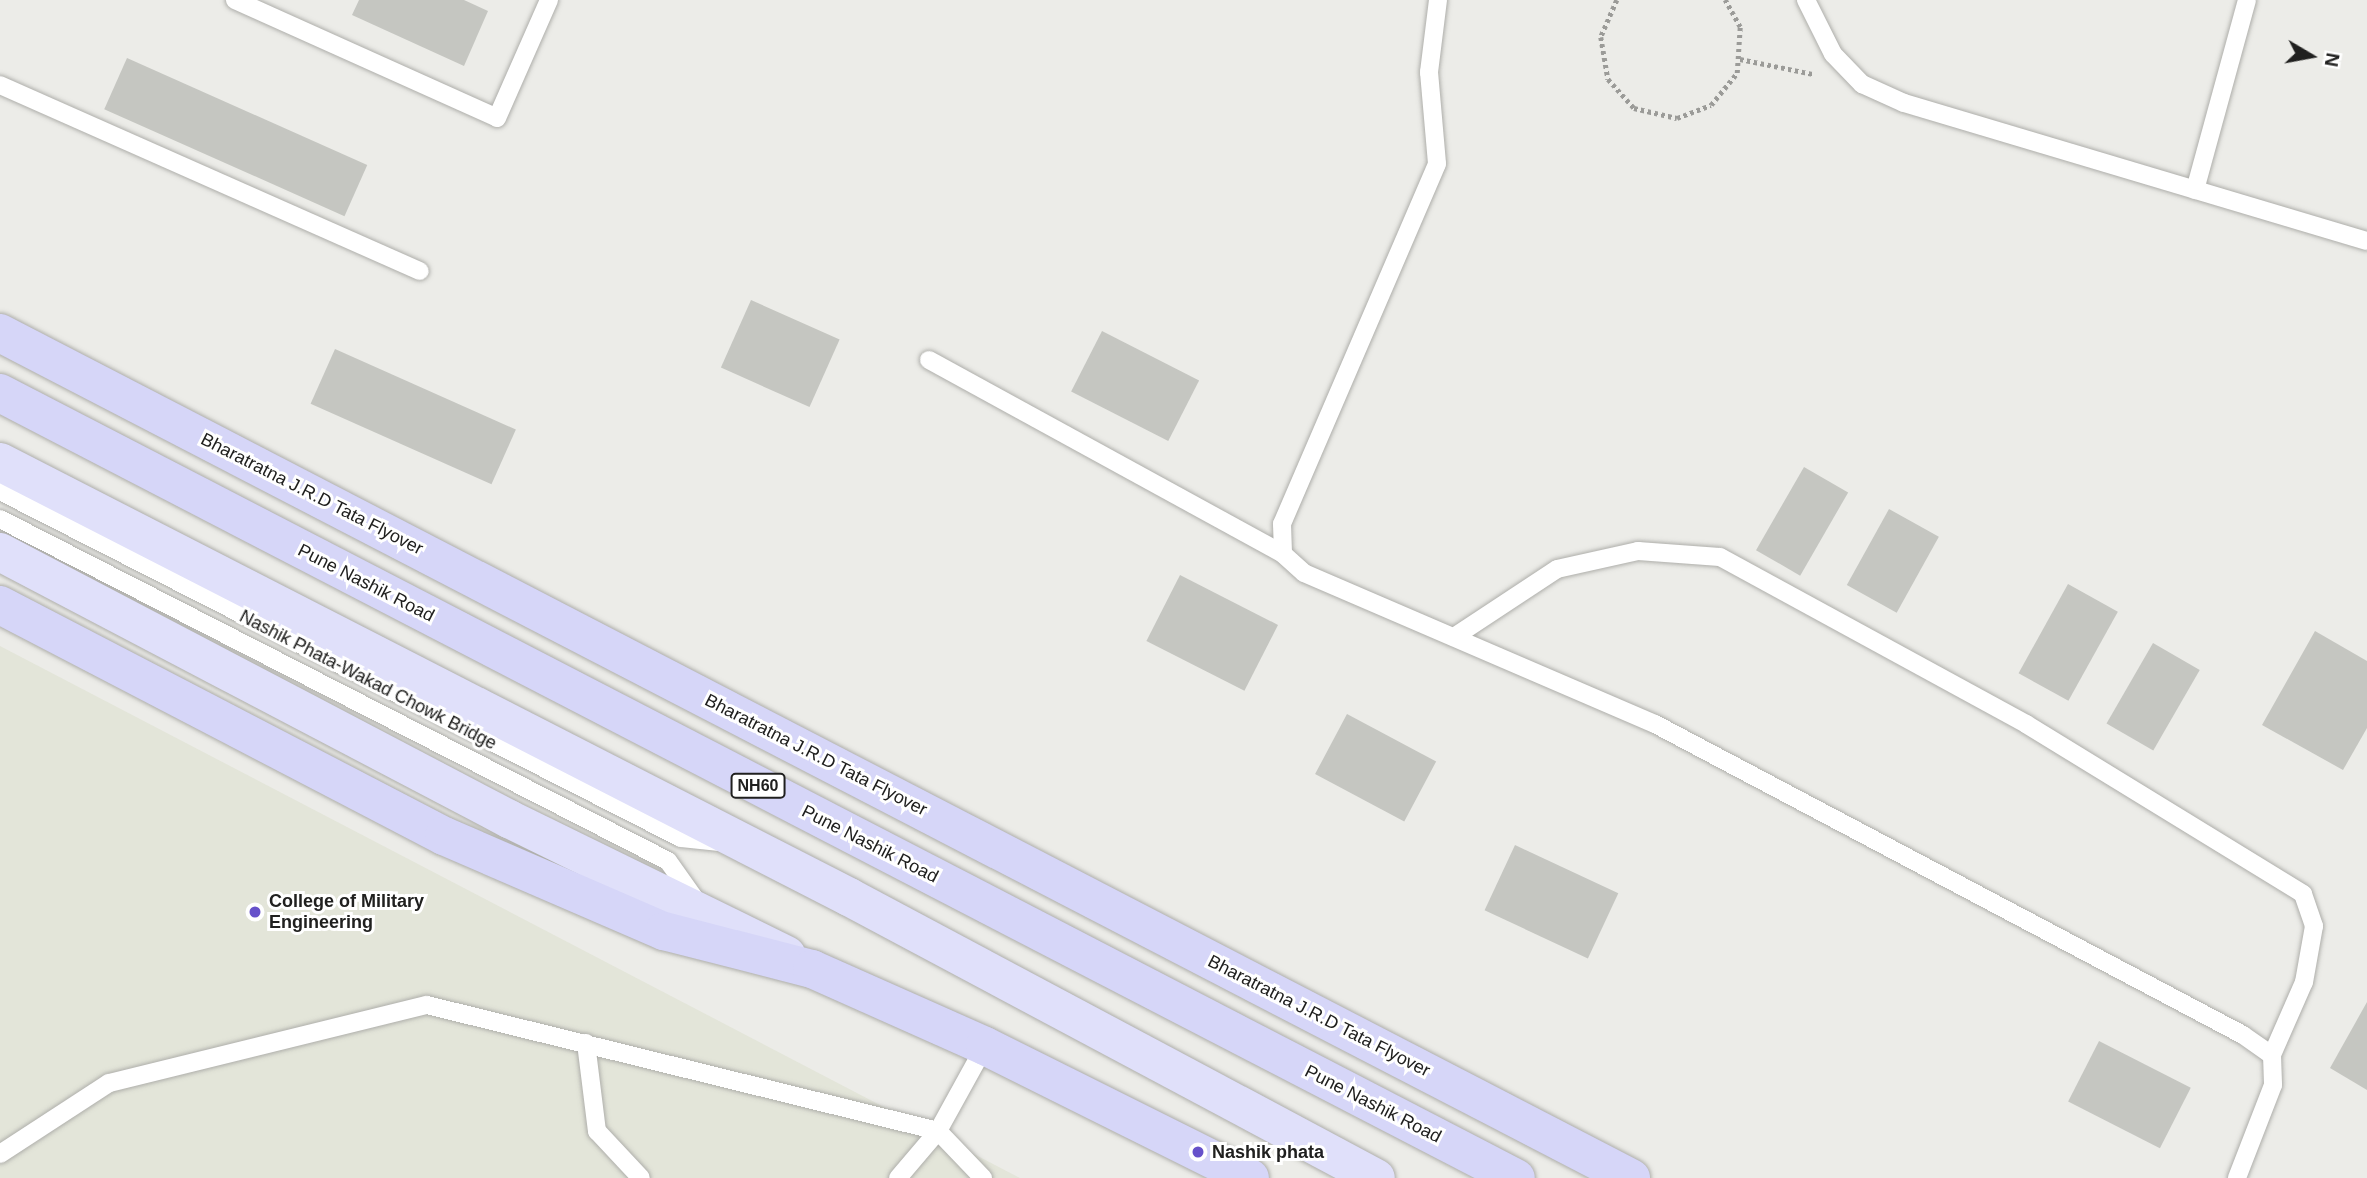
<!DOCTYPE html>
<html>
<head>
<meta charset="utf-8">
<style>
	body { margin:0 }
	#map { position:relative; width:2367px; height:1178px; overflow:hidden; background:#ecece8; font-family:Arial,sans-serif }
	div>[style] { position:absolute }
	.built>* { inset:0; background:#e3e5d9 }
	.building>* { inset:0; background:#c5c6c1; transform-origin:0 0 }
	.path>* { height:4.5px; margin-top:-2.25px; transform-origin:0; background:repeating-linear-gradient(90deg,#9b9b98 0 3.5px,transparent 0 7px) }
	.roads { filter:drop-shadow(0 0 2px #aeaeaa) drop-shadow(0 0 2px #aeaeaa) }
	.service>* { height:18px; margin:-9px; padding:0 9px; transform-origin:9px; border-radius:9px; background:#fff }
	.primary>* { height:38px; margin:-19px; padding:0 19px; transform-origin:19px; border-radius:19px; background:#e0e0fa }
	.trunk>* { height:38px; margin:-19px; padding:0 19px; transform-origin:19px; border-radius:19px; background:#d6d6f8 }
	.dots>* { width:19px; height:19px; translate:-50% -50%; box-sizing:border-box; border:4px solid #fff; border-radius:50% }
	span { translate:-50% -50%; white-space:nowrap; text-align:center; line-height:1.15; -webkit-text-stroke:6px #fff; paint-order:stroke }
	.shield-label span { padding:2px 5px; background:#fff; border:2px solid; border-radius:5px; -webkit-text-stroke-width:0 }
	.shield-label { font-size:16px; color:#20201f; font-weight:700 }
	.street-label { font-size:18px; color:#20201f }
	.poi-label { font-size:18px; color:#20201f; font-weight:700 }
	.left { translate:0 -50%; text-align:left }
	.north { position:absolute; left:2276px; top:21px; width:70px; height:70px; -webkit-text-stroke:5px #fff; paint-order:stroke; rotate:100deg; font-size:19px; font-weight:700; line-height:28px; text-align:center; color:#20201f }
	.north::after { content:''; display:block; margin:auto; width:24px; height:32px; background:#20201f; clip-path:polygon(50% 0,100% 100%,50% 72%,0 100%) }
</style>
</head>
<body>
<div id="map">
	<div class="built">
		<div style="clip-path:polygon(0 646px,1020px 1178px,0 1178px)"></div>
	</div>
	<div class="building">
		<div style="clip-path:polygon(359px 0,464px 0,488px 11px,464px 66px,352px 15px)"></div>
		<div style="left:127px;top:58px;width:263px;height:56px;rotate:24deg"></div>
		<div style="left:751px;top:300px;width:97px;height:74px;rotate:24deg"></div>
		<div style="left:1102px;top:331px;width:109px;height:68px;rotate:27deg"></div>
		<div style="left:335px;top:349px;width:198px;height:60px;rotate:24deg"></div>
		<div style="left:1804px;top:467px;width:51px;height:96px;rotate:30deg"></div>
		<div style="left:1889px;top:509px;width:57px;height:87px;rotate:29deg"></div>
		<div style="left:1180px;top:575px;width:110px;height:74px;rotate:27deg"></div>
		<div style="left:2068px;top:584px;width:57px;height:102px;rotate:29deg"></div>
		<div style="clip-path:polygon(2315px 631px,2367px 661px,2367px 728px,2343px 770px,2262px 725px)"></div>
		<div style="left:2153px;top:643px;width:54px;height:93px;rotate:30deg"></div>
		<div style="left:1347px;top:714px;width:101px;height:68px;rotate:28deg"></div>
		<div style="left:1515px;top:845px;width:114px;height:72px;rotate:25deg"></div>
		<div style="clip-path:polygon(2367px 1002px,2367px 1090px,2330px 1068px)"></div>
		<div style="left:2099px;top:1041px;width:103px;height:68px;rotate:27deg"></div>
	</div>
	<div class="path">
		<div style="left:1617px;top:0;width:40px;rotate:113.4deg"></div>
		<div style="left:1601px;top:37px;width:43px;rotate:80.5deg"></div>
		<div style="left:1608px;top:79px;width:39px;rotate:48deg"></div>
		<div style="left:1634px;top:108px;width:44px;rotate:13.1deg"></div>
		<div style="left:1677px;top:118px;width:36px;rotate:-21deg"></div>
		<div style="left:1711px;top:105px;width:41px;rotate:-50.9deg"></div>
		<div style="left:1737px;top:73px;width:46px;rotate:-86.3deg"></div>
		<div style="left:1740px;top:27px;width:31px;rotate:-119deg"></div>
		<div style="left:1740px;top:59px;width:75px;rotate:11.6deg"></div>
	</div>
	<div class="roads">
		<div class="service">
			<div style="left:235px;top:0;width:287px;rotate:24.2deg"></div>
			<div style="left:497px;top:118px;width:129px;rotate:-66.2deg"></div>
			<div style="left:1438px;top:0;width:73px;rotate:97.1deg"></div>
			<div style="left:1429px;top:72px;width:92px;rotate:85deg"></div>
			<div style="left:1437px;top:164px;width:392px;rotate:113.3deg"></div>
			<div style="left:1282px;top:524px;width:30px;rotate:88deg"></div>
			<div style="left:1283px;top:554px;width:28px;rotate:42deg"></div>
			<div style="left:1304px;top:573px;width:382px;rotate:23.3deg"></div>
			<div style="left:1655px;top:724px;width:665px;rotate:27.87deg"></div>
			<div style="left:2243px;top:1035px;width:35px;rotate:35deg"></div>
			<div style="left:2272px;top:1055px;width:30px;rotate:88deg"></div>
			<div style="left:2273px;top:1085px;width:100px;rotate:111.2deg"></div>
			<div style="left:1806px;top:0;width:60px;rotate:63.4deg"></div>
			<div style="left:1833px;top:54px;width:42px;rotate:46deg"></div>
			<div style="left:1862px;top:84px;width:46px;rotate:24.3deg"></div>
			<div style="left:1904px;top:103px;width:483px;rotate:16.6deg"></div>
			<div style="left:0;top:85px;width:459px;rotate:23.9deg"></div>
			<div style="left:2195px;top:190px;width:197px;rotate:-74.7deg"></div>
			<div style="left:929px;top:360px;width:404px;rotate:28.7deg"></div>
			<div style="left:0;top:491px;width:764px;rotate:27deg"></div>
			<div style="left:681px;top:838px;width:37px;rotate:6deg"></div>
			<div style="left:0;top:519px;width:750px;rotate:27.11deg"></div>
			<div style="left:668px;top:861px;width:50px;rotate:54.7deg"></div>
			<div style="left:1454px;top:637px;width:123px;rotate:-33.4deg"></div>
			<div style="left:1557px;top:569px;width:83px;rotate:-12.5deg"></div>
			<div style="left:1638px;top:551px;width:82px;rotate:4.2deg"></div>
			<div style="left:1720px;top:557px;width:349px;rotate:28.6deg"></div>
			<div style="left:2026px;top:724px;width:325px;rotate:31.5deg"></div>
			<div style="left:2303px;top:894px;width:34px;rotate:71deg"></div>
			<div style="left:2314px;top:926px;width:57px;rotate:100.1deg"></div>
			<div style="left:2304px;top:982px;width:80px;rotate:113.7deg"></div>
			<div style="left:586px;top:1043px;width:89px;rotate:82.9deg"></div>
			<div style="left:597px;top:1131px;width:64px;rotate:46.9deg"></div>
			<div style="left:0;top:1154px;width:130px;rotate:-33.1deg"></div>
			<div style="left:109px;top:1083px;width:327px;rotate:-13.8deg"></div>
			<div style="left:427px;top:1005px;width:526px;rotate:13.85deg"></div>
			<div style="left:938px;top:1131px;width:65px;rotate:46.2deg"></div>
			<div style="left:898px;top:1178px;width:62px;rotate:-49.6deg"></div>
			<div style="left:938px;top:1131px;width:97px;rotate:-61.1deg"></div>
		</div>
		<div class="primary">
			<div style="left:0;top:462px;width:954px;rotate:27.13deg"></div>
			<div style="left:849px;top:897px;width:597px;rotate:28.07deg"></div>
			<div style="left:0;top:552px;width:575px;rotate:27.68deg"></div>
			<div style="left:509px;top:819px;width:309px;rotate:26.1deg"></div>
		</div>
		<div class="trunk">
			<div style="left:0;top:333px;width:1837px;rotate:27.39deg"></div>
			<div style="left:0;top:393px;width:1707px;rotate:27.38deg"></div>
			<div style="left:0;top:605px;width:500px;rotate:27.49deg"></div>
			<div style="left:444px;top:836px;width:240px;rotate:23.4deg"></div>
			<div style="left:664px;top:931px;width:153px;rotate:14.4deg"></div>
			<div style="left:812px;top:969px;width:189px;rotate:24deg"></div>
			<div style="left:985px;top:1046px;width:296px;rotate:26.5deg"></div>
		</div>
	</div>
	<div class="dots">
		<div style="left:255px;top:912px;background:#6651ca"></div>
		<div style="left:1198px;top:1152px;background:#6651ca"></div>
	</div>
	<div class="shield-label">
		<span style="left:758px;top:786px">NH60</span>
	</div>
	<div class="street-label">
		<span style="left:312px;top:494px;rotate:27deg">Bharatratna J.R.D Tata Flyover</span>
		<span style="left:366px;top:583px;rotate:27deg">Pune Nashik Road</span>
		<span style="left:368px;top:680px;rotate:27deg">Nashik Phata-Wakad Chowk Bridge</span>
		<span style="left:816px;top:755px;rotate:27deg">Bharatratna J.R.D Tata Flyover</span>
		<span style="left:870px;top:844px;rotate:27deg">Pune Nashik Road</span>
		<span style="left:1319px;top:1016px;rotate:27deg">Bharatratna J.R.D Tata Flyover</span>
		<span style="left:1373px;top:1104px;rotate:27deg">Pune Nashik Road</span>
	</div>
	<div class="poi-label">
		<span class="left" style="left:269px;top:912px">College of Military<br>Engineering</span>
		<span class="left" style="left:1212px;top:1152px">Nashik phata</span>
	</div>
	<div class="north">N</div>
</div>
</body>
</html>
